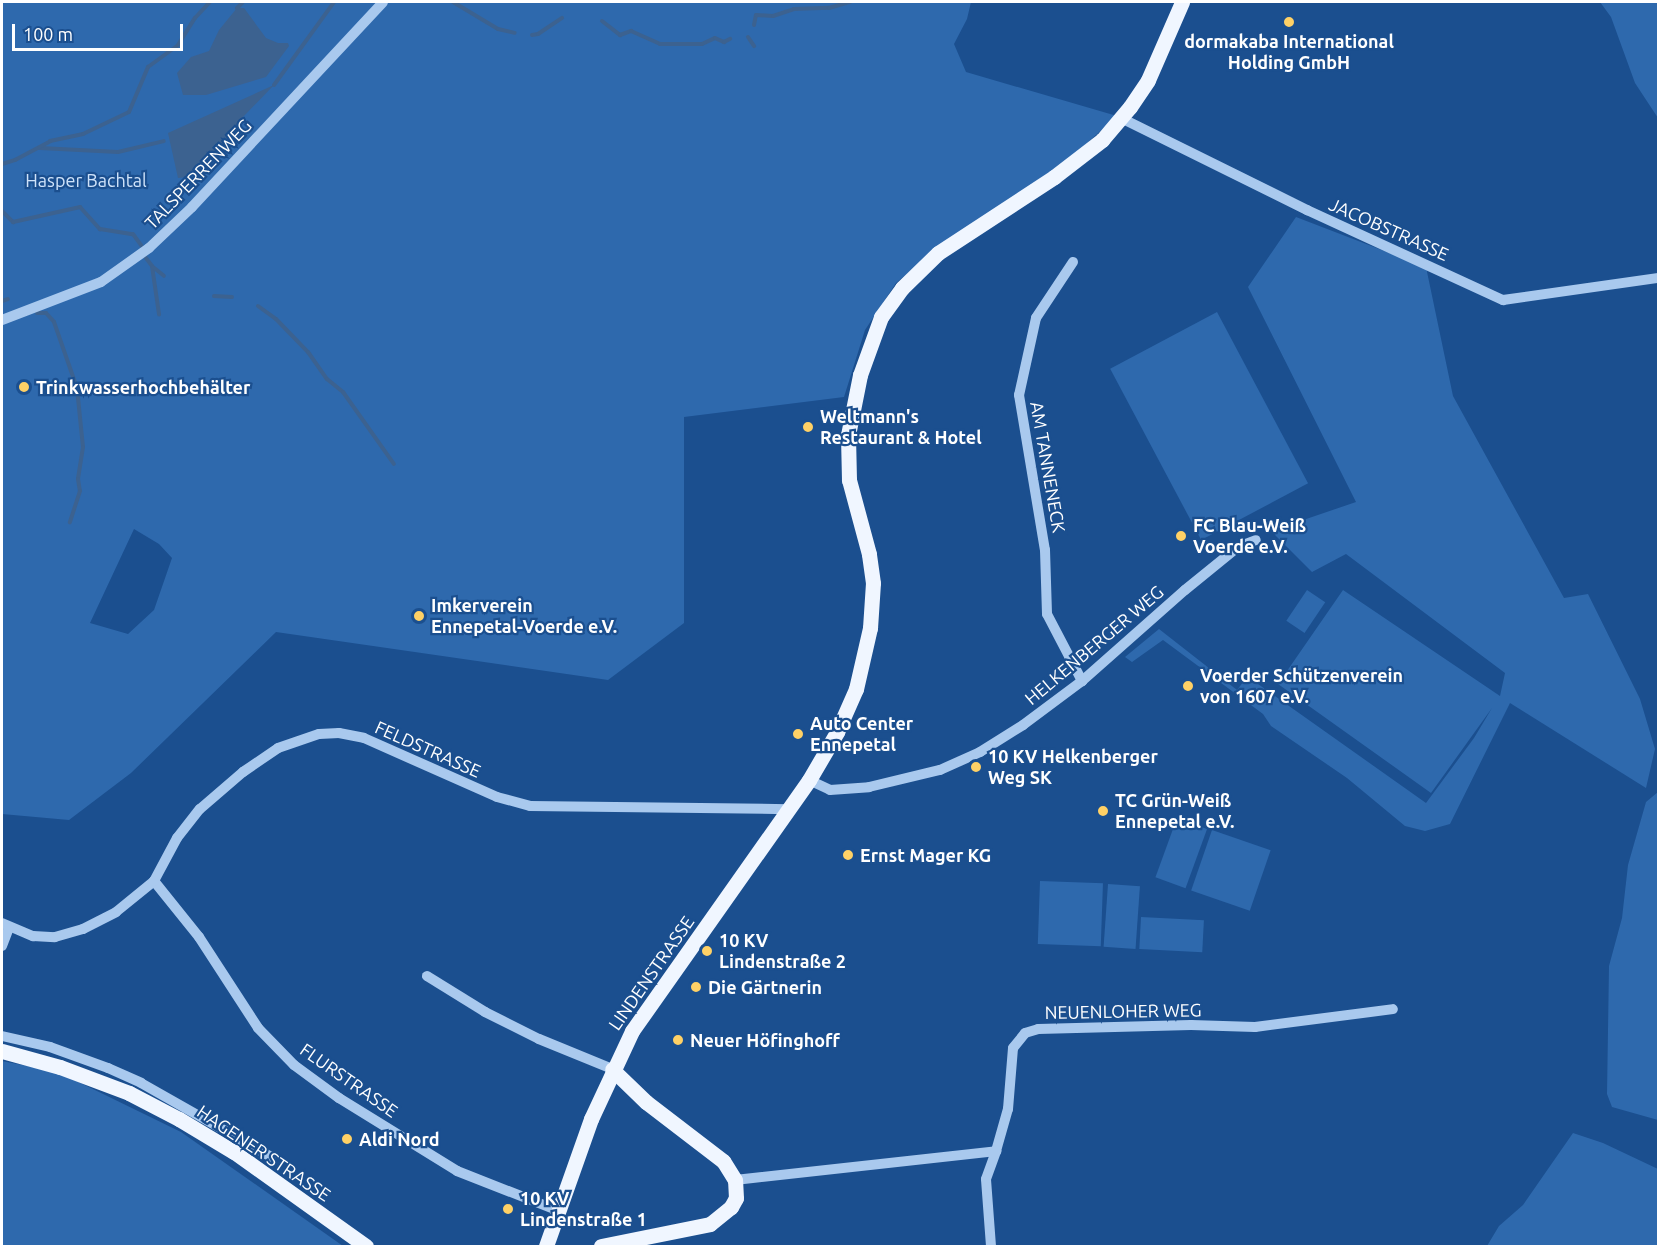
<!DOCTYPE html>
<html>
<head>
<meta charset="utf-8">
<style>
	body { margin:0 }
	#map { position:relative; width:1660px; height:1248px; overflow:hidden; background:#1b4f8f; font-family:Ubuntu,sans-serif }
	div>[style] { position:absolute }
	.green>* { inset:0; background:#2e69ad; transform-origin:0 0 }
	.water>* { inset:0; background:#3c6290 }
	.stream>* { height:4px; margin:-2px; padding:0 2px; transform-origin:2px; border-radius:2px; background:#3c6290 }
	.minor>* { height:10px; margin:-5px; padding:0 5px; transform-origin:5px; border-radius:5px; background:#a9c9ee }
	.major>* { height:15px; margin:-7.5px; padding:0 7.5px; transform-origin:7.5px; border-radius:7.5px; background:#f0f6ff }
	.dots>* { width:16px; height:16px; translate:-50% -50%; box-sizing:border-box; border:3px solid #1b4f8f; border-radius:50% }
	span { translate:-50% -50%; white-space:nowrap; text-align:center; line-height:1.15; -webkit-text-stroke:4.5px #1b4f8f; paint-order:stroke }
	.poi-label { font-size:18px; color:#fff; font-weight:700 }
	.left { translate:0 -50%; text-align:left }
	.street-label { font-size:18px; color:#fff }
	.park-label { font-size:18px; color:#cfe3fa }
	.frame { position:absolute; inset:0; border:3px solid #fff; pointer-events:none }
	.scale { position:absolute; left:12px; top:24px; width:171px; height:27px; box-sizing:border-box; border:3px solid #fff; border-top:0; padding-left:8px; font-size:18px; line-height:21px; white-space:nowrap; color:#fff; -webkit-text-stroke:4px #1b4f8f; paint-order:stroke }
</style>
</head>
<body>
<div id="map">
	<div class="green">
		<div style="clip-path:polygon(evenodd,2px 2px,971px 2px,967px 19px,954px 44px,966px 72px,1117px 116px,1056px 171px,935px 250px,896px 283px,865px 330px,844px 397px,684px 417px,684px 623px,608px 680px,276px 632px,131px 773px,69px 820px,2px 814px,2px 2px,134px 529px,159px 544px,172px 558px,154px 610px,128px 634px,90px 623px,134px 529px)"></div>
		<div style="clip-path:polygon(1600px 2px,1658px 2px,1658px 118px,1635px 83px,1611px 17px)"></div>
		<div style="clip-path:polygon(1296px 217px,1426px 267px,1453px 396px,1564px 598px,1588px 594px,1640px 699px,1655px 749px,1646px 788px,1510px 703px,1450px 824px,1425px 831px,1405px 826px,1347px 778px,1271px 726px,1263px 714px,1163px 640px,1132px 662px,1125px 657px,1159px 629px,1237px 690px,1247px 677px,1258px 684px,1426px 803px,1474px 738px,1492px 708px,1431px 793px,1278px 684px,1343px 590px,1500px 696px,1505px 673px,1346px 554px,1312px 572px,1271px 531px,1356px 502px,1248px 287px)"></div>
		<div style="left:1217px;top:312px;width:194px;height:121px;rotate:62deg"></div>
		<div style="left:1307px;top:590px;width:22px;height:37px;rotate:34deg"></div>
		<div style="clip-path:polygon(1658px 792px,1658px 1120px,1612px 1107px,1607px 1094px,1609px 966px,1622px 918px,1628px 865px,1646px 802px)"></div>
		<div style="left:1177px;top:818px;width:32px;height:63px;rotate:20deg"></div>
		<div style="left:1212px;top:830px;width:62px;height:64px;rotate:19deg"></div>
		<div style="left:1040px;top:881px;width:63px;height:63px;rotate:2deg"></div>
		<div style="left:1108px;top:884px;width:32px;height:63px;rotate:4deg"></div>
		<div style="left:1141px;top:917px;width:63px;height:32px;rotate:3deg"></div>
		<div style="clip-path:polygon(2px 1061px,58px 1072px,181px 1132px,343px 1246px,2px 1246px)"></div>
		<div style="clip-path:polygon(1573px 1133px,1603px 1143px,1658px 1169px,1658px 1246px,1487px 1246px,1499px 1226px,1523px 1205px)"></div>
	</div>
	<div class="water">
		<div style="clip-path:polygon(237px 8px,244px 8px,266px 38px,278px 43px,288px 43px,289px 46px,266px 77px,206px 95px,183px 95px,177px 73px,191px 57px,209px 51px,219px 30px)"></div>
		<div style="clip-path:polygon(274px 85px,243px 117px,206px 168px,188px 177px,178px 178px,168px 133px)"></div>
	</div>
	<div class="stream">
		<div style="left:453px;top:2px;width:52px;rotate:31deg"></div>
		<div style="left:498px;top:29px;width:17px;rotate:13deg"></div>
		<div style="left:237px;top:8px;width:8px;rotate:-45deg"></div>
		<div style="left:602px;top:21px;width:23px;rotate:38deg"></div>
		<div style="left:620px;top:35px;width:12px;rotate:-20deg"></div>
		<div style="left:631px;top:31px;width:32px;rotate:24deg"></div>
		<div style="left:660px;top:44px;width:42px"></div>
		<div style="left:702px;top:44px;width:14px;rotate:-25deg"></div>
		<div style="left:715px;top:38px;width:10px;rotate:24deg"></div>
		<div style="left:724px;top:42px;width:7px;rotate:-27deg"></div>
		<div style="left:754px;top:25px;width:10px;rotate:-79deg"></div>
		<div style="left:756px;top:15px;width:17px;rotate:3deg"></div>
		<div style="left:773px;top:16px;width:22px;rotate:-18deg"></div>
		<div style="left:794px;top:9px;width:35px;rotate:-2deg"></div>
		<div style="left:829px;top:8px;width:22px;rotate:-16deg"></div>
		<div style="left:532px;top:35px;width:6px;rotate:-9deg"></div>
		<div style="left:538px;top:34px;width:29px;rotate:-34deg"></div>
		<div style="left:748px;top:37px;width:11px;rotate:56deg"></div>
		<div style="left:274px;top:85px;width:102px;rotate:-54.1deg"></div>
		<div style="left:40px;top:148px;width:78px;rotate:2.9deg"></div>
		<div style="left:118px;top:152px;width:47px;rotate:-13.4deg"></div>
		<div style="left:2px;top:164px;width:14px;rotate:-17deg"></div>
		<div style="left:15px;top:160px;width:40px;rotate:-28deg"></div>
		<div style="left:50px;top:141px;width:34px;rotate:-12deg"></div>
		<div style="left:83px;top:134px;width:51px;rotate:-25.6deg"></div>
		<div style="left:129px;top:112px;width:49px;rotate:-67.1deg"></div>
		<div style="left:148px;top:67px;width:37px;rotate:-36deg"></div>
		<div style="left:178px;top:45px;width:32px;rotate:-58deg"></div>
		<div style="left:195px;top:18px;width:22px;rotate:-47deg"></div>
		<div style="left:2px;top:211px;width:16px;rotate:45deg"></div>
		<div style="left:13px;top:222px;width:69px;rotate:-12.6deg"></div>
		<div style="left:80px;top:207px;width:30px;rotate:48deg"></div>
		<div style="left:100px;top:229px;width:33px;rotate:9deg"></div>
		<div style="left:133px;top:234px;width:14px;rotate:54deg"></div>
		<div style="left:146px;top:258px;width:10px;rotate:53deg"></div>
		<div style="left:152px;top:266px;width:49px;rotate:81.7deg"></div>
		<div style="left:153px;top:267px;width:14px;rotate:39deg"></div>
		<div style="left:214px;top:296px;width:18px;rotate:3deg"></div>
		<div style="left:2px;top:301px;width:6px;rotate:-18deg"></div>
		<div style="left:258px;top:306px;width:22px;rotate:36deg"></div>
		<div style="left:276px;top:319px;width:46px;rotate:45.9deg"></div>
		<div style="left:308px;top:352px;width:33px;rotate:55deg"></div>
		<div style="left:327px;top:379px;width:21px;rotate:39deg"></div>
		<div style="left:343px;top:392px;width:88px;rotate:54.7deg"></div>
		<div style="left:37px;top:313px;width:9px"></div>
		<div style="left:46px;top:313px;width:12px;rotate:48deg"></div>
		<div style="left:54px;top:322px;width:70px;rotate:70.8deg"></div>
		<div style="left:77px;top:388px;width:59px;rotate:84.2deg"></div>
		<div style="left:83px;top:447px;width:32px;rotate:99deg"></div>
		<div style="left:78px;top:479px;width:12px;rotate:81deg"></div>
		<div style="left:80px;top:491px;width:33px;rotate:108deg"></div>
	</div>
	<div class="minor">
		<div style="left:1121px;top:118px;width:208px;rotate:26.3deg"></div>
		<div style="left:1307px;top:210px;width:216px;rotate:24.7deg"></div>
		<div style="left:1503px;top:300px;width:157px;rotate:-8.1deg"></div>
		<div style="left:1073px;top:262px;width:67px;rotate:123.5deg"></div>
		<div style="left:1036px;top:318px;width:79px;rotate:102.4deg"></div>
		<div style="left:1019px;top:395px;width:157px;rotate:80.5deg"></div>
		<div style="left:1045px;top:550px;width:64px;rotate:88.2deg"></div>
		<div style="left:1047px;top:614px;width:76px;rotate:62.4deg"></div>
		<div style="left:2px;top:320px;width:106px;rotate:-21deg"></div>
		<div style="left:101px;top:282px;width:59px;rotate:-35.3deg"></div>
		<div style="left:149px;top:248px;width:59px;rotate:-43.6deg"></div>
		<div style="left:192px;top:207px;width:280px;rotate:-47deg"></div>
		<div style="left:809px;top:780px;width:23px;rotate:25deg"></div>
		<div style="left:830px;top:790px;width:39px;rotate:-4deg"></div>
		<div style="left:869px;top:787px;width:73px;rotate:-13.5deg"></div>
		<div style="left:940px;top:770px;width:44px;rotate:-24.2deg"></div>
		<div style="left:980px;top:752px;width:51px;rotate:-32.1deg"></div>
		<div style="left:1023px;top:725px;width:74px;rotate:-36.7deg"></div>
		<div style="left:1082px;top:681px;width:137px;rotate:-41.5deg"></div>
		<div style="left:1185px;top:590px;width:68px;rotate:-39.1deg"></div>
		<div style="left:1238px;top:547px;width:19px;rotate:-21deg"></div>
		<div style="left:154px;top:881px;width:72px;rotate:51.2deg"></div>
		<div style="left:199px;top:937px;width:108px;rotate:57deg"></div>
		<div style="left:258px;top:1028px;width:52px;rotate:45.8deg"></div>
		<div style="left:294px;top:1065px;width:56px;rotate:36.3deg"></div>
		<div style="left:339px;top:1098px;width:139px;rotate:31.7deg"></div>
		<div style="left:457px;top:1171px;width:110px;rotate:21.4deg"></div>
		<div style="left:2px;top:923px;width:34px;rotate:23deg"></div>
		<div style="left:33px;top:936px;width:22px;rotate:3deg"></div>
		<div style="left:55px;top:937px;width:29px;rotate:-16deg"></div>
		<div style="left:83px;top:929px;width:37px;rotate:-27deg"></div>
		<div style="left:116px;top:912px;width:49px;rotate:-39.2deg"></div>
		<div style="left:154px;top:881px;width:49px;rotate:-61.9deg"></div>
		<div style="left:177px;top:838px;width:37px;rotate:-52deg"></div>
		<div style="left:200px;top:809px;width:57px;rotate:-40.7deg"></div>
		<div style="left:243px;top:772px;width:42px;rotate:-34.4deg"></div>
		<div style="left:278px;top:748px;width:43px;rotate:-18.9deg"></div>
		<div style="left:319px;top:734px;width:20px;rotate:-3deg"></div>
		<div style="left:339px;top:733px;width:25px;rotate:11deg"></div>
		<div style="left:364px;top:738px;width:145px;rotate:23.9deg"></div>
		<div style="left:497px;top:797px;width:34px;rotate:15deg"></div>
		<div style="left:530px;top:806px;width:259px;rotate:0.7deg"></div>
		<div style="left:2px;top:946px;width:19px;rotate:-69deg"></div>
		<div style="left:427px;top:976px;width:68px;rotate:31.8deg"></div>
		<div style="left:485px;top:1012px;width:60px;rotate:26.6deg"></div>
		<div style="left:539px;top:1039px;width:79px;rotate:22.3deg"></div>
		<div style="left:2px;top:1036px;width:49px;rotate:12.9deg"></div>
		<div style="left:50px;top:1047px;width:62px;rotate:19.9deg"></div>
		<div style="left:108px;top:1068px;width:36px;rotate:24deg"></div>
		<div style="left:141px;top:1083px;width:150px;rotate:29.6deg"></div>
		<div style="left:735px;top:1180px;width:263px;rotate:-6.3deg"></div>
		<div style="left:996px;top:1151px;width:44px;rotate:-74.1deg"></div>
		<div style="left:1008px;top:1109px;width:61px;rotate:-85.3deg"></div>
		<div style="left:1013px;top:1048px;width:19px;rotate:-51deg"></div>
		<div style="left:1025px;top:1033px;width:14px;rotate:-17deg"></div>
		<div style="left:1038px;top:1029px;width:153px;rotate:-1.5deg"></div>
		<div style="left:1191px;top:1025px;width:64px;rotate:1.8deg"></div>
		<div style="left:1255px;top:1027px;width:139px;rotate:-7.4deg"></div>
		<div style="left:991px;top:1246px;width:67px;rotate:-94.3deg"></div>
		<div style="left:986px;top:1179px;width:30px;rotate:-70deg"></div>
	</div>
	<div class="major">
		<div style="left:2px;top:1051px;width:60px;rotate:15.4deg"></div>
		<div style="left:60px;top:1067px;width:74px;rotate:20.6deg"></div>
		<div style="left:129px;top:1093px;width:56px;rotate:27.5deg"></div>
		<div style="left:179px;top:1119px;width:64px;rotate:31deg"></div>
		<div style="left:234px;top:1152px;width:162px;rotate:35.5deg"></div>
		<div style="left:546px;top:1246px;width:135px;rotate:-70.5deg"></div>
		<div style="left:591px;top:1119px;width:97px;rotate:-65deg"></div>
		<div style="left:632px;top:1031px;width:307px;rotate:-54.8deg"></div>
		<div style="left:809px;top:780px;width:56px;rotate:-59.7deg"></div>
		<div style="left:837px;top:732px;width:47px;rotate:-66.2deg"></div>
		<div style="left:856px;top:689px;width:63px;rotate:-77.1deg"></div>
		<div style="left:870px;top:628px;width:45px;rotate:-86.2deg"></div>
		<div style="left:873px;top:583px;width:29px;rotate:-98deg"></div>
		<div style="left:869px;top:554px;width:77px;rotate:-105.1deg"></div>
		<div style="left:849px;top:480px;width:45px;rotate:-91.3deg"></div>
		<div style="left:848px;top:435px;width:61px;rotate:-78.7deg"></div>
		<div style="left:860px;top:375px;width:62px;rotate:-70.1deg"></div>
		<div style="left:881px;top:317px;width:36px;rotate:-54deg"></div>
		<div style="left:902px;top:288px;width:50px;rotate:-44.2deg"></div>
		<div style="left:938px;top:253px;width:139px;rotate:-33.2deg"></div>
		<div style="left:1054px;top:177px;width:61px;rotate:-37.6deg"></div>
		<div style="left:1102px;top:140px;width:43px;rotate:-49.7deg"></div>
		<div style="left:1130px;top:107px;width:32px;rotate:-56deg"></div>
		<div style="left:1148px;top:80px;width:85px;rotate:-66.4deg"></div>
		<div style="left:601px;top:1246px;width:111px;rotate:-11.4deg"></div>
		<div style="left:710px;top:1224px;width:27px;rotate:-39deg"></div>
		<div style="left:731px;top:1207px;width:10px;rotate:-61deg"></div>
		<div style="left:736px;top:1198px;width:18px;rotate:-93deg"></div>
		<div style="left:735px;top:1180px;width:22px;rotate:-122deg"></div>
		<div style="left:723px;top:1161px;width:97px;rotate:-142.5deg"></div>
		<div style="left:646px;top:1102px;width:47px;rotate:-135.9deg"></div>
	</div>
	<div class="dots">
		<div style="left:1289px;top:22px;background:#ffd166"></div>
		<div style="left:24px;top:387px;background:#ffd166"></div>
		<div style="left:808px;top:427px;background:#ffd166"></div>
		<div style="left:1181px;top:536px;background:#ffd166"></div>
		<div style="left:419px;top:616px;background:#ffd166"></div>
		<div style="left:1188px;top:686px;background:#ffd166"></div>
		<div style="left:798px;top:734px;background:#ffd166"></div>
		<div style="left:976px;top:767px;background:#ffd166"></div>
		<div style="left:1103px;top:811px;background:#ffd166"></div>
		<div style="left:848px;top:855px;background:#ffd166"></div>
		<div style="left:707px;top:951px;background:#ffd166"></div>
		<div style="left:696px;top:987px;background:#ffd166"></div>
		<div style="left:678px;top:1040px;background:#ffd166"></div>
		<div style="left:347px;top:1139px;background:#ffd166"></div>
		<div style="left:508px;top:1209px;background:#ffd166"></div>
	</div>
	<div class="poi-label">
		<span style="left:1289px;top:52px">dormakaba International<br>Holding GmbH</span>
		<span class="left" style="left:36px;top:387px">Trinkwasserhochbehälter</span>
		<span class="left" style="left:820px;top:427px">Weltmann's<br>Restaurant &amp; Hotel</span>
		<span class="left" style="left:1193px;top:536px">FC Blau-Weiß<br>Voerde e.V.</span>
		<span class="left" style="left:431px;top:616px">Imkerverein<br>Ennepetal-Voerde e.V.</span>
		<span class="left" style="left:1200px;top:686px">Voerder Schützenverein<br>von 1607 e.V.</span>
		<span class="left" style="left:810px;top:734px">Auto Center<br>Ennepetal</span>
		<span class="left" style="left:988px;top:767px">10 KV Helkenberger<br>Weg SK</span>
		<span class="left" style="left:1115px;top:811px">TC Grün-Weiß<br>Ennepetal e.V.</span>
		<span class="left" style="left:860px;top:855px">Ernst Mager KG</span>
		<span class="left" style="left:719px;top:951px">10 KV<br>Lindenstraße 2</span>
		<span class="left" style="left:708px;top:987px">Die Gärtnerin</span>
		<span class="left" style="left:690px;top:1040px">Neuer Höfinghoff</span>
		<span class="left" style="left:359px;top:1139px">Aldi Nord</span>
		<span class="left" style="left:520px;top:1209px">10 KV<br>Lindenstraße 1</span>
	</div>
	<div class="street-label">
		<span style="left:198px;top:174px;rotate:-46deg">TALSPERRENWEG</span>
		<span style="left:1389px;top:229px;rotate:24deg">JACOBSTRASSE</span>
		<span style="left:1048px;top:467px;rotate:80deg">AM TANNENECK</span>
		<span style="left:1094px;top:645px;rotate:-40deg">HELKENBERGER WEG</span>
		<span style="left:428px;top:749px;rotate:24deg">FELDSTRASSE</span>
		<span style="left:651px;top:973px;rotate:-55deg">LINDENSTRASSE</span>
		<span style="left:1123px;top:1011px;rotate:-1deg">NEUENLOHER WEG</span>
		<span style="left:349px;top:1080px;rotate:35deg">FLURSTRASSE</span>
		<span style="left:264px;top:1153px;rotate:34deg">HAGENER STRASSE</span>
	</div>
	<div class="park-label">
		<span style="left:86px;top:180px">Hasper Bachtal</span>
	</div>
	<div class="frame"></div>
	<div class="scale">100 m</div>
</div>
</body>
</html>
